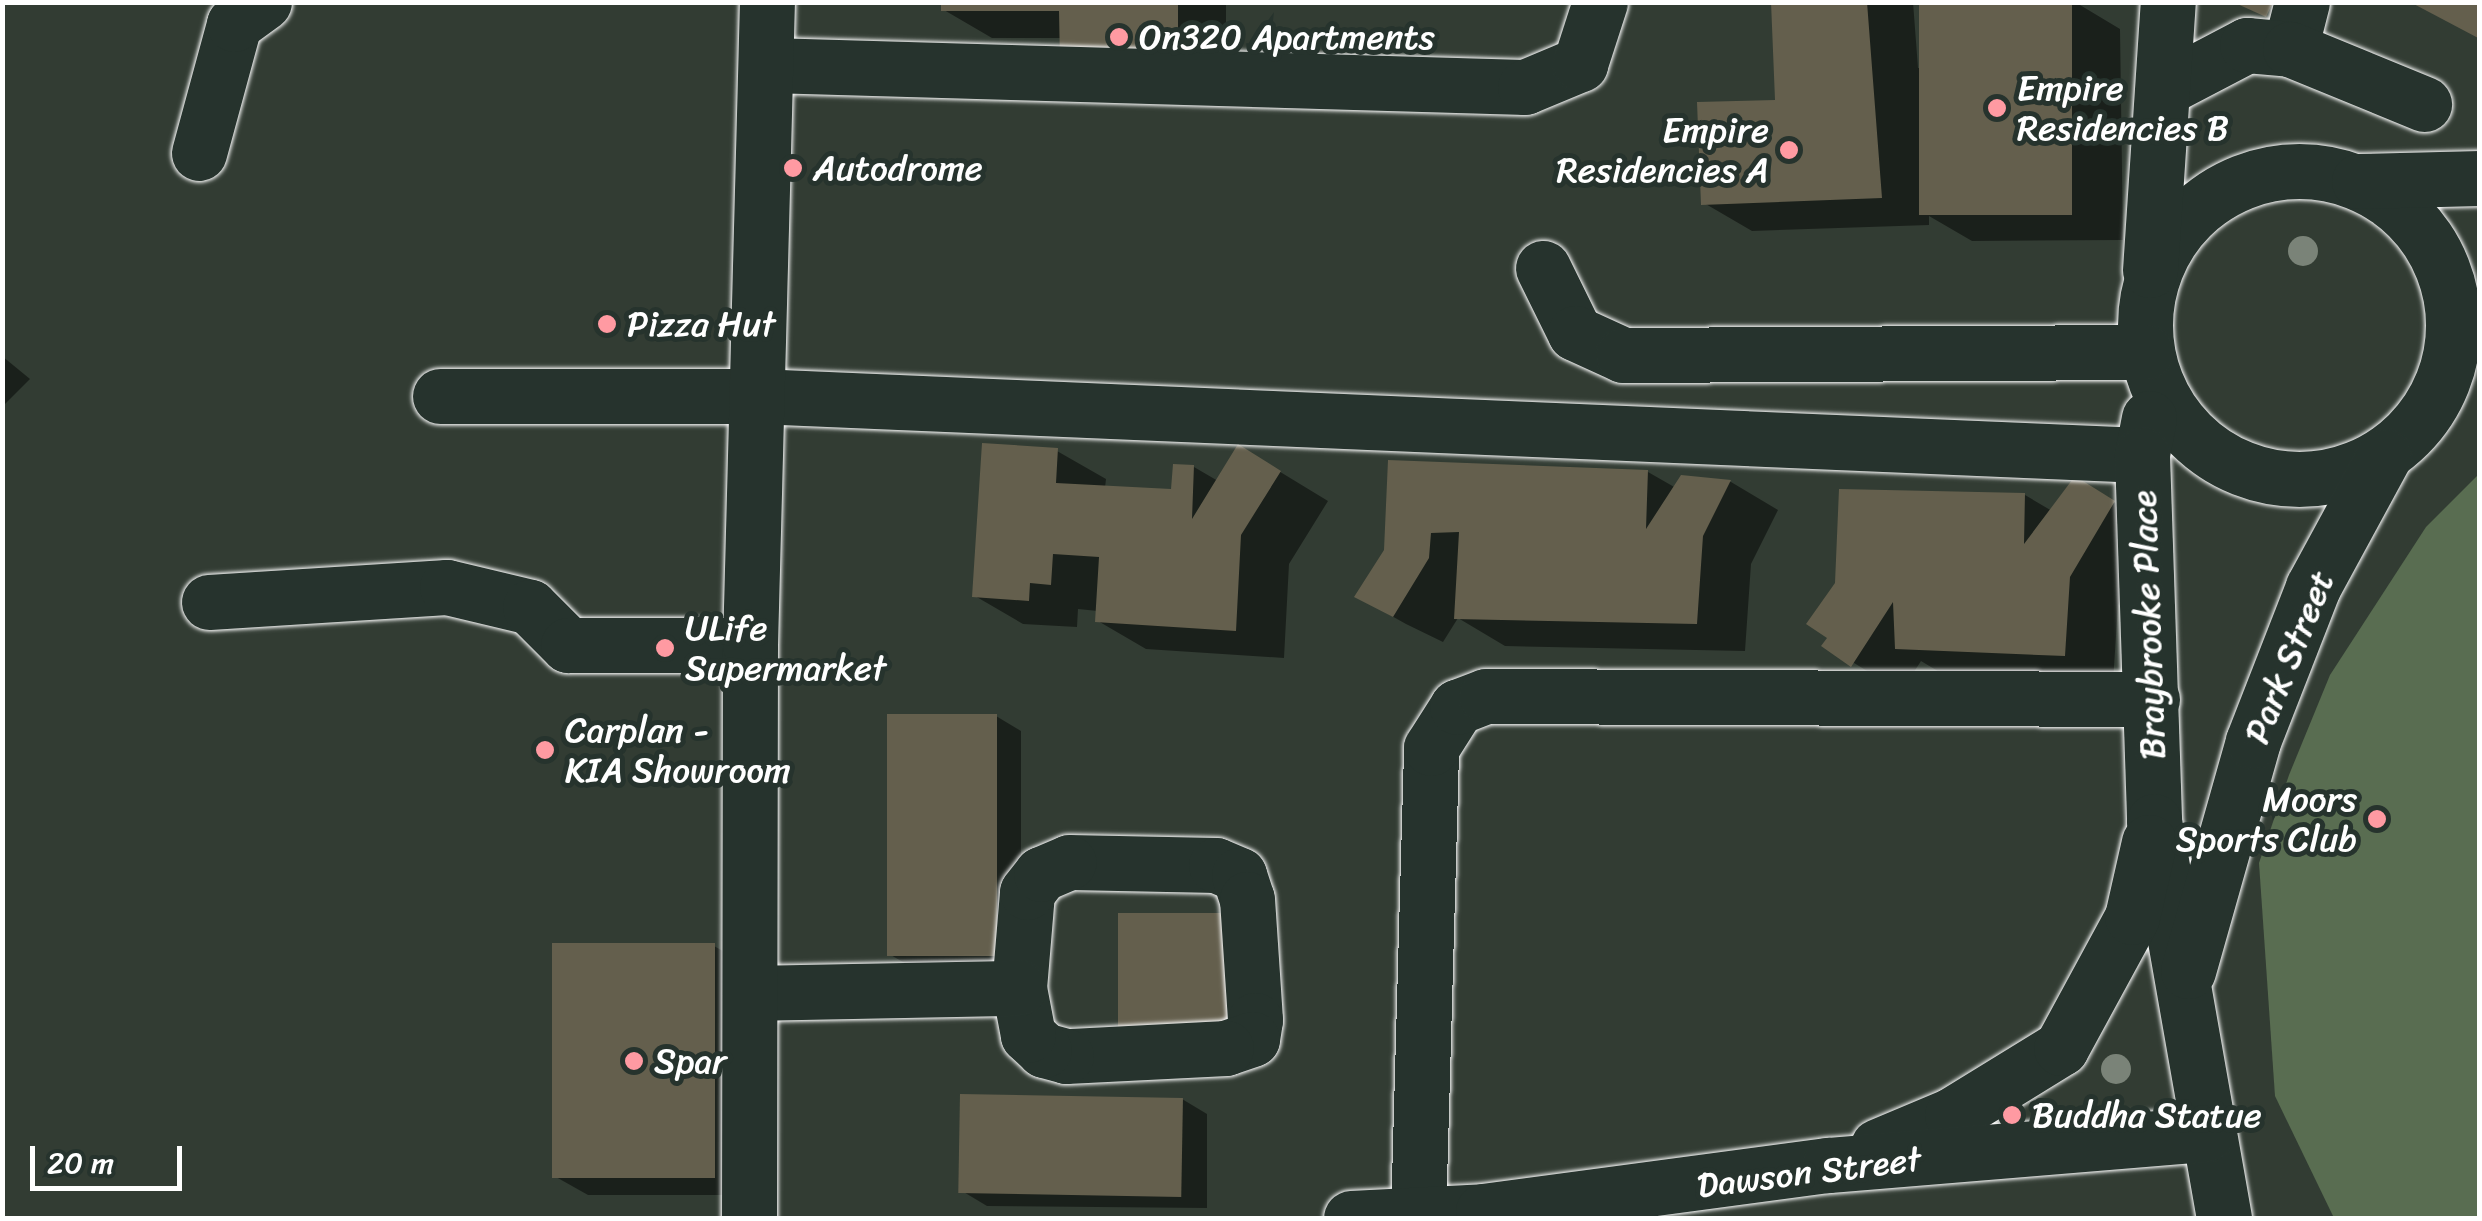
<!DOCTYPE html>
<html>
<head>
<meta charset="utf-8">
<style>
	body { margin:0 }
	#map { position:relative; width:2482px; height:1221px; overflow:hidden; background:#323c33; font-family:Sriracha,sans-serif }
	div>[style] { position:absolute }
	.green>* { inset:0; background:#596d51 }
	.shadow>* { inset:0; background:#0007 }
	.building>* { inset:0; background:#645f4d; transform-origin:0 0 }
	.roads { filter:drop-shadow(0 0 2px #fff) drop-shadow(0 0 2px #fff) }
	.minor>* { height:55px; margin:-27.5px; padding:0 27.5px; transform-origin:27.5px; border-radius:27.5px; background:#26332d }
	.minor>.ring { margin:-27.5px; padding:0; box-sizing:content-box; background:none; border:55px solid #26332d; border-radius:50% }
	.major>* { height:55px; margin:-27.5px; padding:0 27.5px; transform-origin:27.5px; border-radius:27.5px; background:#26332d }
	.trees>* { width:30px; height:30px; margin:-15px; border-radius:50%; background:#7a8378 }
	.dots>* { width:28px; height:28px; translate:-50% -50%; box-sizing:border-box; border:5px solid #26332d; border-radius:50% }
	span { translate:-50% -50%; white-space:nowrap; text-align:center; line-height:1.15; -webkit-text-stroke:10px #26332d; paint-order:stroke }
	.poi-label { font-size:35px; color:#fff }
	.left { translate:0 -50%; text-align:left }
	.right { translate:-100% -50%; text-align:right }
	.street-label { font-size:35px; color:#fff }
	.frame { position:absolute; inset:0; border:5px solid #fff; pointer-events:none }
	.scale { position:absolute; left:30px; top:1146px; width:152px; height:45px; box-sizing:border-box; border:5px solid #fff; border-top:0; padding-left:12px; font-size:30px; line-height:35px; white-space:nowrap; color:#fff; -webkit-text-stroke:8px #26332d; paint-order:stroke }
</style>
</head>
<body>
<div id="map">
	<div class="green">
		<div style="clip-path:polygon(2479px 474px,2479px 1218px,2334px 1218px,2275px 1096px,2259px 863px,2289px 775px,2330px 675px,2426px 527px)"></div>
	</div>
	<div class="shadow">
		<div style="clip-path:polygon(943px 2px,1226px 2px,1226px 90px,1062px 38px,992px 38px,944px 10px)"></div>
		<div style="clip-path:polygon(1773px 2px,1913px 2px,1918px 68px,1922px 68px,1921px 2px,2075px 2px,2120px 29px,2123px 240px,1972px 241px,1929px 216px,1929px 225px,1752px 231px,1704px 203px,1777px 102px)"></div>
		<div style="clip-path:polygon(2px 356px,30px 379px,2px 407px)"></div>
		<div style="clip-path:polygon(1239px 447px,1328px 501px,1289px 564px,1284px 658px,1146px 649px,1098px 621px,1098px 611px,1078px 609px,1077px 627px,1023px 624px,975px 596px,1057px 451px,1106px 479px,1105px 488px,1174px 492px,1194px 467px,1218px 481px)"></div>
		<div style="clip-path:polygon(1390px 463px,1648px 472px,1676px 488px,1683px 477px,1731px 482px,1778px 510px,1751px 564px,1745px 651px,1505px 646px,1458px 618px,1443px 642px,1406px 624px,1358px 597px,1386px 551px)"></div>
		<div style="clip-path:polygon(2075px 480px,2162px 530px,2118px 605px,2113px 682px,1946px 676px,1921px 661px,1901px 692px,1825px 645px,2025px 495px,2052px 511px)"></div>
		<div style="clip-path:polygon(996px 716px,1021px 731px,1021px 969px,915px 969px,889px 954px)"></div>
		<div style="clip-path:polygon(714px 946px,746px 964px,746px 1195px,588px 1195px,556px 1177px)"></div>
		<div style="clip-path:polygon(1182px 1099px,1207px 1114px,1207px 1208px,987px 1206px,962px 1191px)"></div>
	</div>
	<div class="building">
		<div style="clip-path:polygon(941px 2px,1178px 2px,1178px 63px,1060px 63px,1059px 11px,941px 11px)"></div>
		<div style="clip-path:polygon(1771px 2px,1867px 2px,1882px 198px,1701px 205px,1697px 102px,1775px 100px)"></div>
		<div style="left:1919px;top:2px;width:153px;height:213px"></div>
		<div style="clip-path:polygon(2233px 2px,2273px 2px,2266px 17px)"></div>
		<div style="clip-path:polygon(2410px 2px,2480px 2px,2480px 39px)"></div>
		<div style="clip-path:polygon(982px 443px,1058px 448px,1056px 483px,1171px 489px,1173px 464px,1194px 465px,1192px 519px,1238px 444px,1281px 471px,1241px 535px,1236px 631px,1095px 622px,1099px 557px,1053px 554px,1051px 585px,1030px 583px,1029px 601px,972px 597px)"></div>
		<div style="clip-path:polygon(1388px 460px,1648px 470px,1646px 529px,1681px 475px,1731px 480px,1703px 536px,1697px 624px,1454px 619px,1459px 532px,1431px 533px,1429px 558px,1393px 617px,1354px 597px,1384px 550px)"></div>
		<div style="clip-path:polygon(2075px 476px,2115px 501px,2070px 577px,2065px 656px,1895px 649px,1893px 602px,1851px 667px,1821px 646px,1827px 638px,1806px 624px,1835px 583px,1839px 489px,2025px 493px,2024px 544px)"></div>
		<div style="left:887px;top:714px;width:110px;height:242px"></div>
		<div style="left:1118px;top:913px;width:116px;height:121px"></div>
		<div style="left:552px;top:943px;width:163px;height:235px"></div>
		<div style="left:960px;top:1094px;width:223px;height:99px;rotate:1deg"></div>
	</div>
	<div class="roads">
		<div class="minor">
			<div style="left:2290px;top:49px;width:49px;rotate:-75.7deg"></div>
			<div style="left:769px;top:65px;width:756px;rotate:1.67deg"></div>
			<div style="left:1525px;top:87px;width:60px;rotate:-22.7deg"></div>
			<div style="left:1580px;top:64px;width:65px;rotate:-72.1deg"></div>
			<div style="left:2163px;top:89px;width:95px;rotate:-27.6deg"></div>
			<div style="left:2247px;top:45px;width:43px;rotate:5.3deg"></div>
			<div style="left:2290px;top:49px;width:145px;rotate:22.3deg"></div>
			<div style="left:199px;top:153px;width:134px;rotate:-74.8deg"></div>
			<div style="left:234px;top:24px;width:37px;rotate:-36deg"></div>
			<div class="ring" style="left:2145px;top:171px;width:253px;height:253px"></div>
			<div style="left:2359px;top:181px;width:121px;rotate:-1.4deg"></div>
			<div style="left:1543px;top:268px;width:72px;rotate:63.8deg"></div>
			<div style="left:1575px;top:333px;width:53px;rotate:24.6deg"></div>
			<div style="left:1623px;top:355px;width:523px;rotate:-0.33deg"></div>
			<div style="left:2150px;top:270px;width:269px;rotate:-86.2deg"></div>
			<div style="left:440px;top:396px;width:317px"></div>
			<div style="left:757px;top:396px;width:1386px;rotate:2.44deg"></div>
			<div style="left:2149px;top:418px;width:38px;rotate:101deg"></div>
			<div style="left:2142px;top:455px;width:366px;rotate:88.1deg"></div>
			<div style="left:2154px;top:821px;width:403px;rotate:80deg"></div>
			<div style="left:209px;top:602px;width:238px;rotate:-3.6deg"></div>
			<div style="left:447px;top:587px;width:85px;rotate:13.5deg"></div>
			<div style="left:530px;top:607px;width:54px;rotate:45deg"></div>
			<div style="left:568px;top:645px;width:182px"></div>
			<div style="left:1069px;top:862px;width:147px;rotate:1.2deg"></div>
			<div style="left:1216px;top:865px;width:25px;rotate:23deg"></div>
			<div style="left:1239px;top:875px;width:25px;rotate:72deg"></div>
			<div style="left:1247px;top:899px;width:121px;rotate:86.2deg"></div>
			<div style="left:1255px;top:1020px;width:19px;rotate:99deg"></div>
			<div style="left:1252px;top:1039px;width:28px;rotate:161deg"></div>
			<div style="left:1226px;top:1048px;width:160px;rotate:177.1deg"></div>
			<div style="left:1066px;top:1056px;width:23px;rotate:-165deg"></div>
			<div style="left:1044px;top:1050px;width:22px;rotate:-137deg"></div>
			<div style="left:1028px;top:1035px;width:48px;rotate:-100.8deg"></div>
			<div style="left:1019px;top:988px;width:96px;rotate:-85.2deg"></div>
			<div style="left:1027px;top:892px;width:23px;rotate:-52deg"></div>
			<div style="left:1041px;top:874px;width:30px;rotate:-23deg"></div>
			<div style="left:2188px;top:971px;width:239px;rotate:-74.2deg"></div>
			<div style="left:2253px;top:741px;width:165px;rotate:-68.7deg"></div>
			<div style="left:2313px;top:587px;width:149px;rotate:-61.5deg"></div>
			<div style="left:751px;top:993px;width:268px;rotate:-1.1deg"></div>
			<div style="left:1878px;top:1146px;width:80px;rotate:-22.7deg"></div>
			<div style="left:1952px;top:1115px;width:128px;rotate:-31.6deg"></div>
			<div style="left:2061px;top:1048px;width:149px;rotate:-61.5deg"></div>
			<div style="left:2132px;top:917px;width:77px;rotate:-77.2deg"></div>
			<div style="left:1418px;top:1217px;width:469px;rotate:-88.4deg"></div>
			<div style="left:1431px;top:748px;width:49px;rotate:-57.6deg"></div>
			<div style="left:1457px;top:707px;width:31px;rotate:-21deg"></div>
			<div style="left:1486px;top:696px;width:666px;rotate:0.26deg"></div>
			<div style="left:1351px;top:1218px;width:132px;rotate:-3deg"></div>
			<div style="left:1483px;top:1211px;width:349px;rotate:-7.6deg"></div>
			<div style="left:1829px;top:1165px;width:379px;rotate:-4.7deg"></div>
		</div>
		<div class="major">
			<div style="left:749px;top:1218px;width:573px;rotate:-89.9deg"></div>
			<div style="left:750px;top:645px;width:643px;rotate:-88.49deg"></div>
		</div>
	</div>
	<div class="trees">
		<div style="left:2303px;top:251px"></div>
		<div style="left:2116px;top:1069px"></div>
	</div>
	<div class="dots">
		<div style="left:1119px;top:37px;background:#ff9aa2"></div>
		<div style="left:1997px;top:108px;background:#ff9aa2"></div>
		<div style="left:1789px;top:150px;background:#ff9aa2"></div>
		<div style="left:793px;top:168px;background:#ff9aa2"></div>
		<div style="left:607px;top:324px;background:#ff9aa2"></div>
		<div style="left:665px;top:648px;background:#ff9aa2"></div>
		<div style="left:545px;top:750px;background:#ff9aa2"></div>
		<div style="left:2377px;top:819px;background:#ff9aa2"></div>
		<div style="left:634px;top:1061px;background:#ff9aa2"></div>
		<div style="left:2012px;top:1115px;background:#ff9aa2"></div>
	</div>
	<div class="poi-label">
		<span class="left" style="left:1139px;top:37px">On320 Apartments</span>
		<span class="left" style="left:2017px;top:108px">Empire<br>Residencies B</span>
		<span class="right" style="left:1769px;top:150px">Empire<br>Residencies A</span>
		<span class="left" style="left:813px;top:168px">Autodrome</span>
		<span class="left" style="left:627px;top:324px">Pizza Hut</span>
		<span class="left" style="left:685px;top:648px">ULife<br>Supermarket</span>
		<span class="left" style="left:565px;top:750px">Carplan -<br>KIA Showroom</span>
		<span class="right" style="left:2357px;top:819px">Moors<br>Sports Club</span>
		<span class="left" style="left:654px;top:1061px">Spar</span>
		<span class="left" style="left:2032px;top:1115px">Buddha Statue</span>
	</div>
	<div class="street-label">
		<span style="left:2148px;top:625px;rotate:-92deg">Braybrooke Place</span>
		<span style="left:2289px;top:657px;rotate:-68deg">Park Street</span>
		<span style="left:1809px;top:1172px;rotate:-7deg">Dawson Street</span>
	</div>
	<div class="frame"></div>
	<div class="scale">20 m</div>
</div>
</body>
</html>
